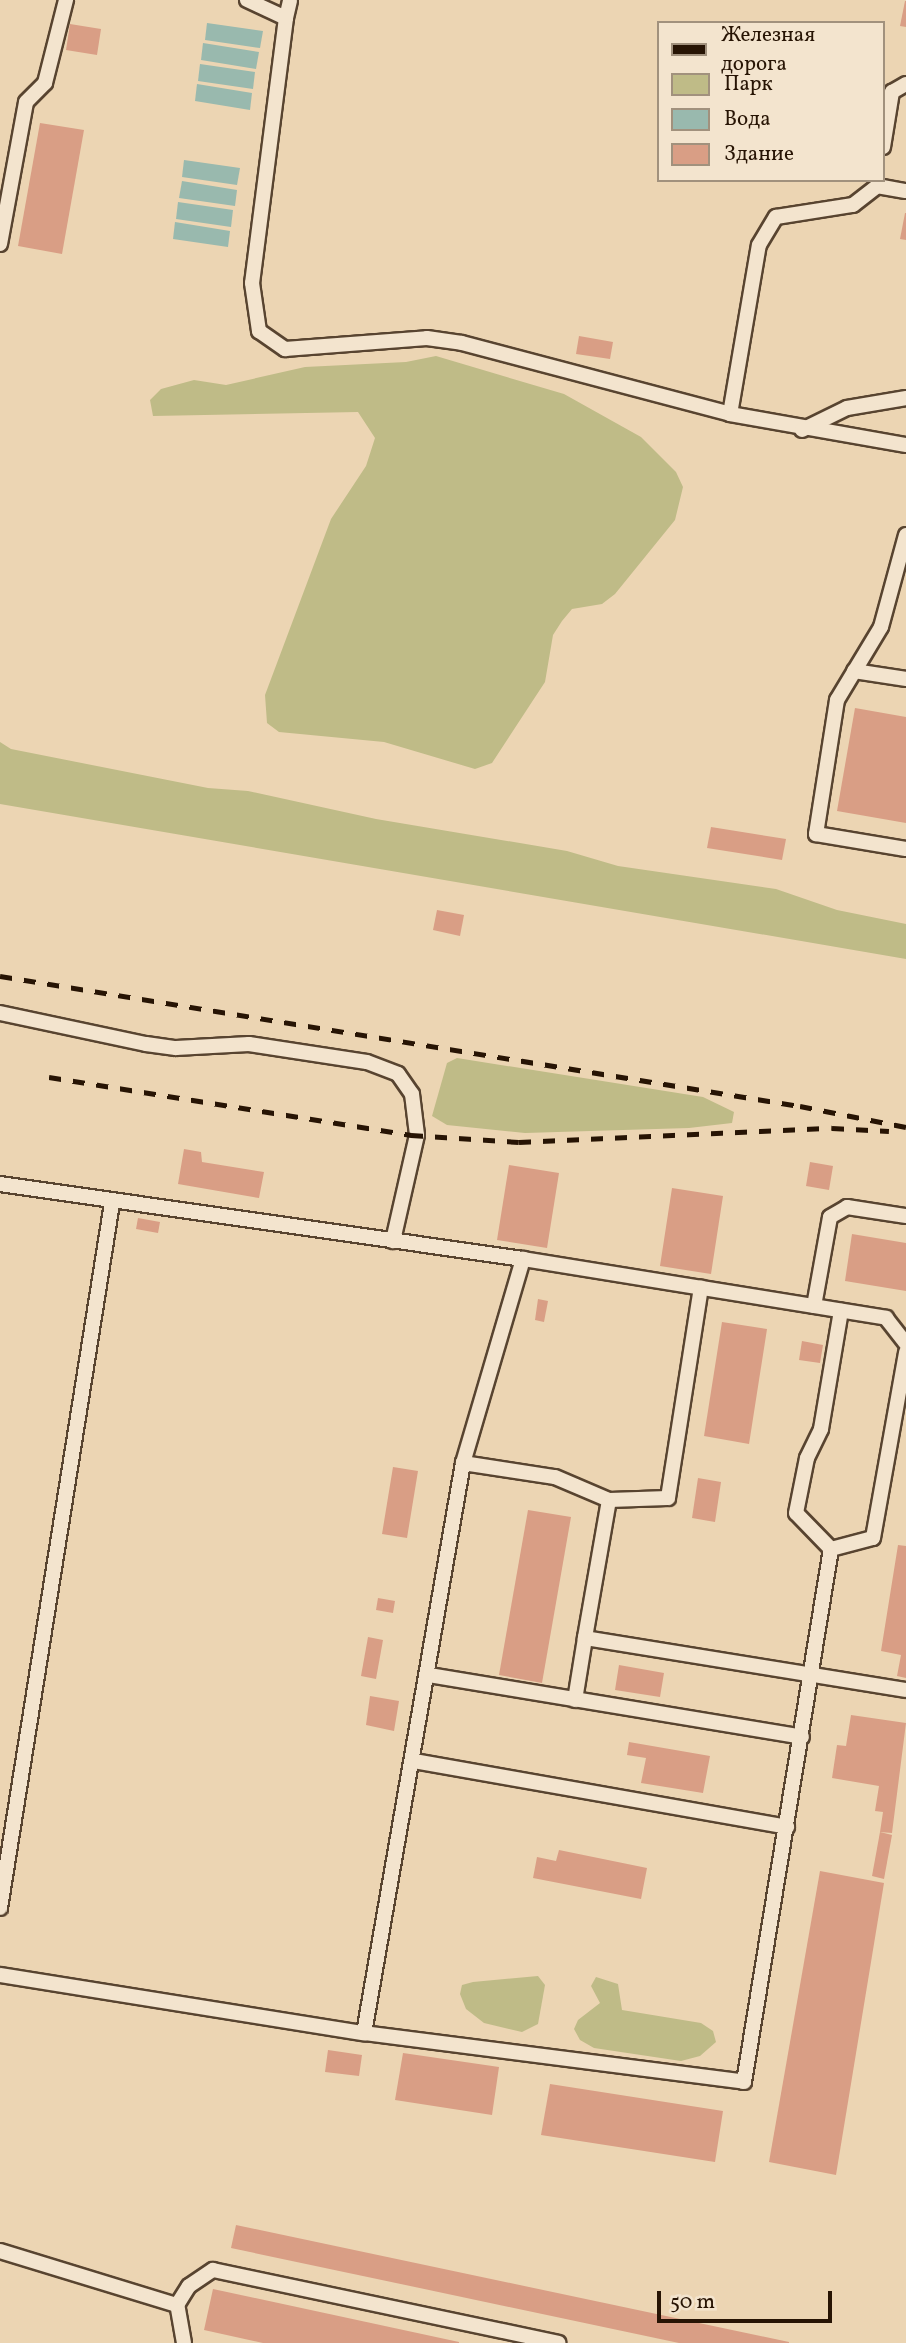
<!DOCTYPE html>
<meta charset="utf-8">
<style>
body{margin:0}
#map{position:relative;width:906px;height:2343px;overflow:hidden;background:#ecd5b3;font-family:Vollkorn,serif}
div>[style]{position:absolute}
.green>*{inset:0;background:#bfbb87}
.water>*{inset:0;background:#99b9ae}
.building>*{inset:0;background:#d99e85}
.roads{filter:drop-shadow(2px 0 #584430) drop-shadow(-2px 0 #584430) drop-shadow(0 2px #584430) drop-shadow(0 -2px #584430)}
.lane>*{height:14px;margin:-7px;padding:0 7px;transform-origin:7px;border-radius:7px;background:#f3e4ce}
.rail>*{height:5px;margin-top:-2.5px;transform-origin:0;background:repeating-linear-gradient(90deg,#271404 0 12px,transparent 0 24px)}
span{translate:-50% -50%;white-space:nowrap;text-align:center;line-height:1.15;-webkit-text-stroke:6px #f3e4ce;paint-order:stroke}
.legend{position:absolute;left:657px;top:21px;width:228px;height:161px;box-sizing:border-box;background:#f3e4ce;border:2px solid #a1917d;margin:0;padding:9px 12px;list-style:none;font-size:21px;color:#271404}
.legend li{display:flex;align-items:center;gap:14px;height:35px}
.legend b{width:35px;border:2px solid #a1917d}
.scale{position:absolute;left:657px;top:2291px;width:175px;height:32px;box-sizing:border-box;border:4px solid #271404;border-top:0;padding-left:9px;font-size:21px;line-height:24px;white-space:nowrap;color:#271404;-webkit-text-stroke:5px #f3e4ce;paint-order:stroke}
</style>
<div id="map">
<div class="green">
<div style="clip-path:polygon(436px 356px,564px 394px,641px 437px,676px 472px,683px 487px,675px 520px,615px 594px,602px 604px,572px 609px,562px 621px,553px 635px,545px 682px,492px 763px,475px 769px,384px 742px,279px 732px,267px 723px,265px 695px,331px 519px,366px 466px,375px 438px,358px 412px,153px 416px,150px 400px,161px 389px,194px 380px,226px 385px,305px 367px,406px 362px)"></div>
<div style="clip-path:polygon(0 742px,11px 749px,208px 788px,248px 791px,376px 819px,567px 851px,618px 866px,776px 889px,837px 910px,906px 924px,906px 959px,0 804px)"></div>
<div style="clip-path:polygon(457px 1058px,703px 1097px,734px 1112px,732px 1123px,689px 1128px,525px 1133px,447px 1125px,432px 1116px,447px 1063px)"></div>
<div style="clip-path:polygon(538px 1976px,545px 1985px,538px 2024px,522px 2032px,484px 2023px,466px 2009px,460px 1994px,462px 1985px,473px 1982px)"></div>
<div style="clip-path:polygon(596px 1977px,618px 1984px,622px 2010px,701px 2023px,713px 2031px,716px 2042px,700px 2056px,681px 2061px,594px 2048px,580px 2040px,574px 2029px,578px 2020px,600px 2003px,591px 1986px)"></div>
</div>
<div class="water">
<div style="clip-path:polygon(207px 23px,263px 31px,260px 48px,205px 40px)"></div>
<div style="clip-path:polygon(203px 43px,259px 52px,256px 69px,201px 60px)"></div>
<div style="clip-path:polygon(200px 64px,255px 72px,253px 89px,198px 81px)"></div>
<div style="clip-path:polygon(197px 84px,252px 93px,250px 110px,195px 101px)"></div>
<div style="clip-path:polygon(184px 160px,240px 168px,237px 185px,182px 177px)"></div>
<div style="clip-path:polygon(182px 181px,237px 190px,235px 206px,179px 198px)"></div>
<div style="clip-path:polygon(178px 202px,233px 210px,231px 227px,176px 219px)"></div>
<div style="clip-path:polygon(175px 222px,230px 231px,228px 247px,173px 239px)"></div>
</div>
<div class="building">
<div style="clip-path:polygon(905px 1px,906px 1px,906px 27px,900px 26px)"></div>
<div style="clip-path:polygon(70px 24px,101px 29px,97px 55px,66px 50px)"></div>
<div style="clip-path:polygon(40px 123px,84px 130px,62px 254px,18px 246px)"></div>
<div style="clip-path:polygon(905px 213px,906px 213px,906px 240px,900px 239px)"></div>
<div style="clip-path:polygon(579px 336px,613px 342px,610px 359px,576px 354px)"></div>
<div style="clip-path:polygon(855px 708px,906px 717px,906px 823px,837px 811px)"></div>
<div style="clip-path:polygon(711px 827px,786px 839px,782px 860px,707px 848px)"></div>
<div style="clip-path:polygon(437px 910px,464px 915px,460px 936px,433px 930px)"></div>
<div style="clip-path:polygon(184px 1149px,201px 1152px,202px 1162px,264px 1172px,259px 1198px,178px 1184px)"></div>
<div style="clip-path:polygon(810px 1162px,833px 1166px,829px 1190px,806px 1186px)"></div>
<div style="clip-path:polygon(509px 1165px,559px 1173px,547px 1248px,497px 1240px)"></div>
<div style="clip-path:polygon(672px 1188px,723px 1196px,711px 1274px,660px 1266px)"></div>
<div style="clip-path:polygon(138px 1218px,160px 1222px,158px 1233px,136px 1229px)"></div>
<div style="clip-path:polygon(852px 1234px,906px 1243px,906px 1291px,845px 1281px)"></div>
<div style="clip-path:polygon(538px 1299px,548px 1301px,544px 1322px,535px 1320px)"></div>
<div style="clip-path:polygon(722px 1322px,767px 1329px,749px 1444px,704px 1436px)"></div>
<div style="clip-path:polygon(802px 1341px,823px 1345px,820px 1363px,799px 1360px)"></div>
<div style="clip-path:polygon(393px 1467px,418px 1471px,407px 1538px,382px 1534px)"></div>
<div style="clip-path:polygon(698px 1478px,721px 1482px,715px 1522px,692px 1518px)"></div>
<div style="clip-path:polygon(528px 1510px,571px 1517px,542px 1683px,499px 1675px)"></div>
<div style="clip-path:polygon(898px 1545px,906px 1546px,906px 1678px,897px 1676px,901px 1655px,881px 1651px)"></div>
<div style="clip-path:polygon(378px 1598px,395px 1601px,393px 1613px,376px 1610px)"></div>
<div style="clip-path:polygon(368px 1637px,383px 1640px,376px 1679px,361px 1676px)"></div>
<div style="clip-path:polygon(619px 1665px,664px 1673px,660px 1697px,615px 1690px)"></div>
<div style="clip-path:polygon(370px 1696px,399px 1701px,394px 1731px,366px 1725px)"></div>
<div style="clip-path:polygon(851px 1715px,906px 1723px,892px 1833px,880px 1832px,883px 1812px,875px 1811px,879px 1786px,832px 1778px,837px 1745px,846px 1746px)"></div>
<div style="clip-path:polygon(629px 1742px,710px 1756px,703px 1793px,641px 1783px,646px 1758px,627px 1755px)"></div>
<div style="clip-path:polygon(880px 1832px,892px 1835px,884px 1879px,872px 1876px)"></div>
<div style="clip-path:polygon(559px 1850px,647px 1868px,641px 1899px,533px 1878px,537px 1857px,556px 1861px)"></div>
<div style="clip-path:polygon(820px 1871px,884px 1883px,836px 2175px,769px 2162px)"></div>
<div style="clip-path:polygon(328px 2050px,362px 2055px,359px 2076px,325px 2072px)"></div>
<div style="clip-path:polygon(403px 2053px,499px 2067px,492px 2115px,395px 2100px)"></div>
<div style="clip-path:polygon(550px 2084px,723px 2111px,715px 2162px,541px 2135px)"></div>
<div style="clip-path:polygon(236px 2225px,789px 2342px,789px 2343px,679px 2343px,231px 2248px)"></div>
<div style="clip-path:polygon(213px 2289px,459px 2342px,459px 2343px,263px 2343px,204px 2330px)"></div>
</div>
<div class="roads">
<div class="lane">
<div style="left:247px;top:0;width:43px;rotate:24.8deg"></div>
<div style="left:286px;top:18px;width:267px;rotate:97.3deg"></div>
<div style="left:252px;top:283px;width:49px;rotate:81.7deg"></div>
<div style="left:259px;top:331px;width:32px;rotate:35deg"></div>
<div style="left:285px;top:349px;width:142px;rotate:-4.4deg"></div>
<div style="left:427px;top:338px;width:35px;rotate:8deg"></div>
<div style="left:462px;top:343px;width:277px;rotate:14.8deg"></div>
<div style="left:730px;top:414px;width:179px;rotate:10deg"></div>
<div style="left:286px;top:18px;width:18px;rotate:-77deg"></div>
<div style="left:883px;top:147px;width:56px;rotate:-80.7deg"></div>
<div style="left:892px;top:92px;width:16px;rotate:-30deg"></div>
<div style="left:0;top:244px;width:144px;rotate:-79.6deg"></div>
<div style="left:26px;top:102px;width:27px;rotate:-45deg"></div>
<div style="left:45px;top:83px;width:86px;rotate:-75.8deg"></div>
<div style="left:730px;top:414px;width:171px;rotate:-80.3deg"></div>
<div style="left:759px;top:245px;width:33px;rotate:-59deg"></div>
<div style="left:776px;top:217px;width:78px;rotate:-8.9deg"></div>
<div style="left:853px;top:205px;width:31px;rotate:-38deg"></div>
<div style="left:877px;top:186px;width:29px;rotate:10deg"></div>
<div style="left:802px;top:430px;width:50px;rotate:-26.1deg"></div>
<div style="left:847px;top:408px;width:60px;rotate:-9.6deg"></div>
<div style="left:906px;top:535px;width:95px;rotate:105.2deg"></div>
<div style="left:881px;top:627px;width:85px;rotate:121.1deg"></div>
<div style="left:837px;top:700px;width:136px;rotate:98.9deg"></div>
<div style="left:816px;top:834px;width:91px;rotate:9.5deg"></div>
<div style="left:854px;top:671px;width:53px;rotate:8.7deg"></div>
<div style="left:0;top:1013px;width:149px;rotate:12deg"></div>
<div style="left:146px;top:1044px;width:30px;rotate:8deg"></div>
<div style="left:176px;top:1048px;width:73px;rotate:-3.1deg"></div>
<div style="left:249px;top:1044px;width:119px;rotate:8.7deg"></div>
<div style="left:367px;top:1062px;width:33px;rotate:21deg"></div>
<div style="left:398px;top:1074px;width:24px;rotate:55deg"></div>
<div style="left:412px;top:1094px;width:41px;rotate:83deg"></div>
<div style="left:417px;top:1135px;width:109px;rotate:102.8deg"></div>
<div style="left:0;top:1184px;width:528px;rotate:8.16deg"></div>
<div style="left:523px;top:1259px;width:368px;rotate:9.2deg"></div>
<div style="left:886px;top:1318px;width:33px;rotate:52deg"></div>
<div style="left:814px;top:1306px;width:90px;rotate:-79.8deg"></div>
<div style="left:830px;top:1217px;width:20px;rotate:-30deg"></div>
<div style="left:847px;top:1207px;width:60px;rotate:8.7deg"></div>
<div style="left:463px;top:1463px;width:213px;rotate:-73.6deg"></div>
<div style="left:609px;top:1500px;width:59px;rotate:-1.9deg"></div>
<div style="left:668px;top:1498px;width:213px;rotate:-81.1deg"></div>
<div style="left:831px;top:1549px;width:50px;rotate:-134.2deg"></div>
<div style="left:796px;top:1513px;width:56px;rotate:-78.7deg"></div>
<div style="left:807px;top:1458px;width:32px;rotate:-64deg"></div>
<div style="left:821px;top:1429px;width:120px;rotate:-80.4deg"></div>
<div style="left:429px;top:1675px;width:378px;rotate:9.4deg"></div>
<div style="left:575px;top:1700px;width:63px;rotate:-80.8deg"></div>
<div style="left:414px;top:1761px;width:379px;rotate:10deg"></div>
<div style="left:0;top:1908px;width:714px;rotate:-80.97deg"></div>
<div style="left:0;top:1975px;width:369px;rotate:9.1deg"></div>
<div style="left:364px;top:2033px;width:383px;rotate:7.3deg"></div>
<div style="left:744px;top:2082px;width:540px;rotate:-80.73deg"></div>
<div style="left:831px;top:1549px;width:43px;rotate:-14.7deg"></div>
<div style="left:873px;top:1538px;width:189px;rotate:-79.9deg"></div>
<div style="left:364px;top:2033px;width:579px;rotate:-80.15deg"></div>
<div style="left:463px;top:1463px;width:93px;rotate:8.7deg"></div>
<div style="left:555px;top:1477px;width:59px;rotate:23.1deg"></div>
<div style="left:609px;top:1500px;width:140px;rotate:99.9deg"></div>
<div style="left:585px;top:1638px;width:325px;rotate:9.2deg"></div>
<div style="left:0;top:2251px;width:185px;rotate:17deg"></div>
<div style="left:184px;top:2343px;width:39px;rotate:-100deg"></div>
<div style="left:177px;top:2305px;width:22px;rotate:-58deg"></div>
<div style="left:189px;top:2286px;width:29px;rotate:-34deg"></div>
<div style="left:213px;top:2270px;width:353px;rotate:11.9deg"></div>
</div>
</div>
<div class="rail">
<div style="left:0;top:976px;width:810px;rotate:9.23deg"></div>
<div style="left:800px;top:1106px;width:108px;rotate:11.2deg"></div>
<div style="left:49px;top:1077px;width:367px;rotate:9.1deg"></div>
<div style="left:411px;top:1135px;width:108px;rotate:3.7deg"></div>
<div style="left:519px;top:1142px;width:313px;rotate:-2.6deg"></div>
<div style="left:832px;top:1128px;width:57px;rotate:3deg"></div>
</div>
<ul class="legend">
<li><b style="height:9px;background:#271404"></b>Железная дорога</li>
<li><b style="height:19px;background:#bfbb87"></b>Парк</li>
<li><b style="height:19px;background:#99b9ae"></b>Вода</li>
<li><b style="height:19px;background:#d99e85"></b>Здание</li>
</ul>
<div class="scale">50 m</div>
</div>
